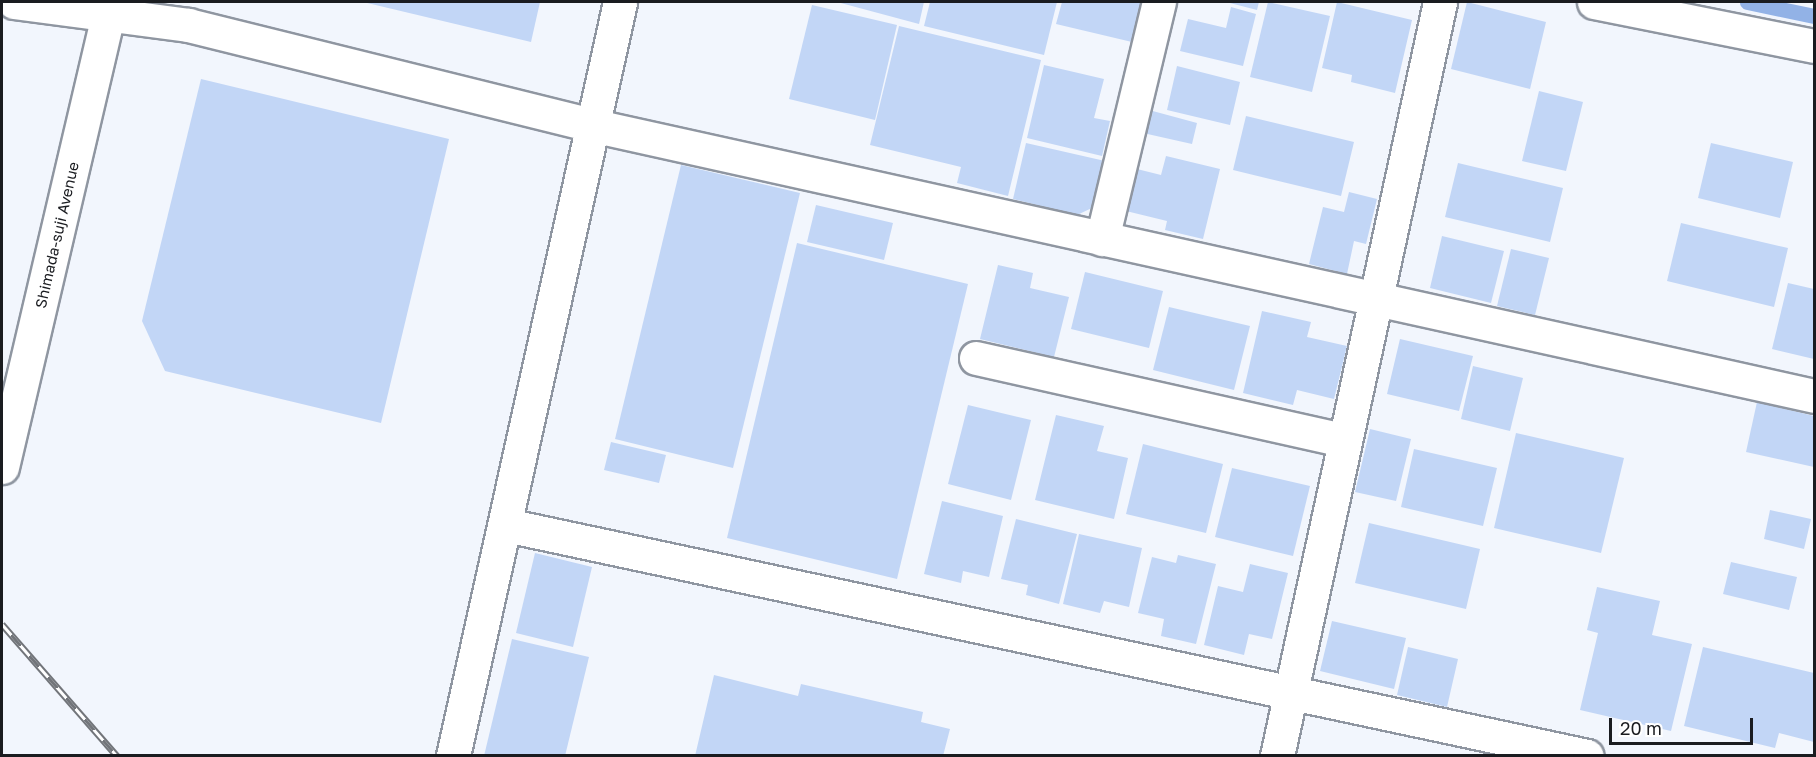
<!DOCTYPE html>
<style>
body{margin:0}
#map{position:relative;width:1816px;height:757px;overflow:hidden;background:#f2f6fd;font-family:"Golos Text",sans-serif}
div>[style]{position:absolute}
.stream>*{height:15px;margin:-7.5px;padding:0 7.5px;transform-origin:7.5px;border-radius:7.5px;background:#92b2e6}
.building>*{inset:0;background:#c2d6f6}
.roads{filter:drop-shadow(2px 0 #8f96a1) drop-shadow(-2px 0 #8f96a1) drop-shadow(0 2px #8f96a1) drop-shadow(0 -2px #8f96a1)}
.minor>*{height:33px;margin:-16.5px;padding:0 16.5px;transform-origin:16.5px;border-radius:16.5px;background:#fff}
.rail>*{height:7px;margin-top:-3.5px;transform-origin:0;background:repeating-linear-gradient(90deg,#fff 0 14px,#72757a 0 28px);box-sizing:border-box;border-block:2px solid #72757a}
span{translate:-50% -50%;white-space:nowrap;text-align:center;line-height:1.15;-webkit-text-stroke:4.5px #fff;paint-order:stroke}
.street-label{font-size:15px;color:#1a1c20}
.frame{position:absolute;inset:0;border:3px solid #1a1c20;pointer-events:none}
.scale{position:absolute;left:1609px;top:718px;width:144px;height:27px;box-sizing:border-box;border:3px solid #1a1c20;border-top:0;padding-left:8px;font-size:18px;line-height:21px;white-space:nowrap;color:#1a1c20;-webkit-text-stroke:4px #fff;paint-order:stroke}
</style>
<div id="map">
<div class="stream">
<div style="left:1747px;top:2px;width:68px;rotate:11.8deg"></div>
</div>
<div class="building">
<div style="clip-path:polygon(363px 2px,540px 2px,531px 42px)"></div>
<div style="clip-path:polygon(837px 2px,924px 2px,919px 24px)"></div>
<div style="clip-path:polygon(930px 2px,1057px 2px,1044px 55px,924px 26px)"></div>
<div style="clip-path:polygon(1062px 2px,1142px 2px,1132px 42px,1056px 24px)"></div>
<div style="clip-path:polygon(1226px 2px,1259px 2px,1257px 10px)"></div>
<div style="clip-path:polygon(1268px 2px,1330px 16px,1312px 92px,1250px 77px)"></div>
<div style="clip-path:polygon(1337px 2px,1412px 20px,1395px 93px,1351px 82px,1352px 75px,1322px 68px)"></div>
<div style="clip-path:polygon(1467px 2px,1546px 22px,1530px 89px,1451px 69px)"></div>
<div style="clip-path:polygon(812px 5px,897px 25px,875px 120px,789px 99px)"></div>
<div style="clip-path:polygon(1231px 7px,1256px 14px,1243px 66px,1180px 51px,1188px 19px,1226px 28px)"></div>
<div style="clip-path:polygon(899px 26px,1041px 60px,1008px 196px,957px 183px,961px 167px,870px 145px)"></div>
<div style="clip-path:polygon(1044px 65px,1104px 79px,1094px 118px,1110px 121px,1102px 156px,1027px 138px)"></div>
<div style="clip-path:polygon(1177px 66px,1240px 82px,1230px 125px,1167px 110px)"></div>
<div style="clip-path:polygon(201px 79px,449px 139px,381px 423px,165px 371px,142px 321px)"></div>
<div style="clip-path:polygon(1539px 91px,1583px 102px,1566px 171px,1522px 161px)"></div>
<div style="clip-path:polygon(1149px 110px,1197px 123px,1192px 144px,1143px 133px)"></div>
<div style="clip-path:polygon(1246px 116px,1354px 142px,1341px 196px,1233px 170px)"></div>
<div style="clip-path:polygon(1026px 143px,1105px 161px,1094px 207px,1077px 215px,1013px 199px)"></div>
<div style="clip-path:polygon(1711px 143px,1793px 162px,1780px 218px,1698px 198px)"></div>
<div style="clip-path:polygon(1166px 156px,1220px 169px,1203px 239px,1165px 230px,1167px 221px,1126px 211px,1137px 169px,1161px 175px)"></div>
<div style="clip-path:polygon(1458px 163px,1563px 188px,1550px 242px,1445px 217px)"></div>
<div style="clip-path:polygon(681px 165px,800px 193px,733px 468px,615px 439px)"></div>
<div style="clip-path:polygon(1349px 192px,1377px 199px,1366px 244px,1354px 241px,1347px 274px,1309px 264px,1323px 207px,1344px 212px)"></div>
<div style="clip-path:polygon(816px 205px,893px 223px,884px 260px,807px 242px)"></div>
<div style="clip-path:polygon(1681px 223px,1788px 248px,1774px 307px,1667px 281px)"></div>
<div style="clip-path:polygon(1442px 236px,1504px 251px,1491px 303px,1430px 288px)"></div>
<div style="clip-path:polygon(797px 243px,968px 284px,897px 579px,727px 538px)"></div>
<div style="clip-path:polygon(1511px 249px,1549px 258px,1535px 315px,1497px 306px)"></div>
<div style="clip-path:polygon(998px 265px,1033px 273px,1030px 288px,1069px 297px,1054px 357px,980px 339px)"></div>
<div style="clip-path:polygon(1085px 272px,1163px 291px,1149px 348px,1071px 329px)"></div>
<div style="clip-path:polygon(1788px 283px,1814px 289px,1814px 359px,1772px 349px)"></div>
<div style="clip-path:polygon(1169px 307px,1250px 326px,1234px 390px,1153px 370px)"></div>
<div style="clip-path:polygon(1262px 311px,1311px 322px,1307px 337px,1347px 346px,1334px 399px,1297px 390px,1293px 405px,1243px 393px)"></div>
<div style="clip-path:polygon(1400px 339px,1473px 356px,1459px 411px,1387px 394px)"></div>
<div style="clip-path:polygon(1473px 366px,1523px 378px,1510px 431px,1461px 419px)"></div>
<div style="clip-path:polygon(1757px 402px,1814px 416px,1814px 467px,1746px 452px)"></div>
<div style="clip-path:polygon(968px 405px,1031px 420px,1011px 500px,948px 484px)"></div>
<div style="clip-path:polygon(1056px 415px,1104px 426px,1097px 451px,1128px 458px,1114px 519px,1035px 500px)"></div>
<div style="clip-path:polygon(1370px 429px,1411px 439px,1396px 501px,1355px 492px)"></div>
<div style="clip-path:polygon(1516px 433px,1624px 458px,1601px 553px,1494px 528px)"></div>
<div style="clip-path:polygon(611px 442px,666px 455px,659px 483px,604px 470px)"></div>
<div style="clip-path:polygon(1143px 444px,1223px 464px,1206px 533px,1126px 514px)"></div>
<div style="clip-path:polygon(1414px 449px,1497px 468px,1483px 526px,1401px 507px)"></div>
<div style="clip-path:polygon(1232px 468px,1310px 486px,1293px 556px,1215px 537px)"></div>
<div style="clip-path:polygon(942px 501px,1003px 516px,989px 577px,963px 571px,961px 583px,924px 574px)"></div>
<div style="clip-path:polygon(1770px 510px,1811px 519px,1804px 549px,1764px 539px)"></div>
<div style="clip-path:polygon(1016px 519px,1077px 534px,1059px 604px,1026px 595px,1028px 585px,1001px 579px)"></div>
<div style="clip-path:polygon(1369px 523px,1480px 549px,1466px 609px,1355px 583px)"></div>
<div style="clip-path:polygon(1079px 534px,1142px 548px,1129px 607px,1104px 601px,1100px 613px,1063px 604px)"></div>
<div style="clip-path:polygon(535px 553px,592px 567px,573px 647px,516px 633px)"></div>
<div style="clip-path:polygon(1178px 555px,1216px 564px,1196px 644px,1161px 636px,1164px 619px,1138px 613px,1152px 557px,1176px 563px)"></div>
<div style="clip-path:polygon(1731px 562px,1797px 577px,1789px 610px,1723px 594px)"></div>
<div style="clip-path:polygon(1250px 564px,1288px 573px,1272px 639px,1249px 634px,1244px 655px,1204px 645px,1218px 586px,1243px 592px)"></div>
<div style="clip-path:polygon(1597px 587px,1660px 601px,1652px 635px,1692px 644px,1671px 731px,1580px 710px,1598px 633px,1587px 630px)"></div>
<div style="clip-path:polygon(1332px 621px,1406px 638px,1394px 689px,1320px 671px)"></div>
<div style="clip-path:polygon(512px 639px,589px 657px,565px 756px,484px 756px)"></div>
<div style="clip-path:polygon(1408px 647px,1458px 659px,1447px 707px,1397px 695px)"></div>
<div style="clip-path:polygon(1703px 647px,1814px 673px,1814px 742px,1779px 733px,1775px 748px,1684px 726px)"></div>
<div style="clip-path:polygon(714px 675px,798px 696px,801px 684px,923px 712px,921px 722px,950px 729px,943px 756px,695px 756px)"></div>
</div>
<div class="roads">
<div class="minor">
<div style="left:14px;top:2px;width:176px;rotate:7.5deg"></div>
<div style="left:188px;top:25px;width:415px;rotate:13.9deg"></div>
<div style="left:591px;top:125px;width:1253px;rotate:12.49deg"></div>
<div style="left:1594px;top:2px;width:224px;rotate:11.3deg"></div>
<div style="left:1102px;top:239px;width:244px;rotate:-76.5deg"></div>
<div style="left:976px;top:358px;width:377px;rotate:12.6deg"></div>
<div style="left:2px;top:467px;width:478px;rotate:-76.8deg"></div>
<div style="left:506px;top:525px;width:1105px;rotate:12.06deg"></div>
<div style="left:453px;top:756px;width:772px;rotate:-77.51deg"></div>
<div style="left:1277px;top:756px;width:771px;rotate:-77.8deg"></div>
</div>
</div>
<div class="rail">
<div style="left:2px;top:624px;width:175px;rotate:48.9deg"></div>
</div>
<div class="street-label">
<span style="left:57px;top:235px;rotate:-77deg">Shimada-suji Avenue</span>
</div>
<div class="frame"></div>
<div class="scale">20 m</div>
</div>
